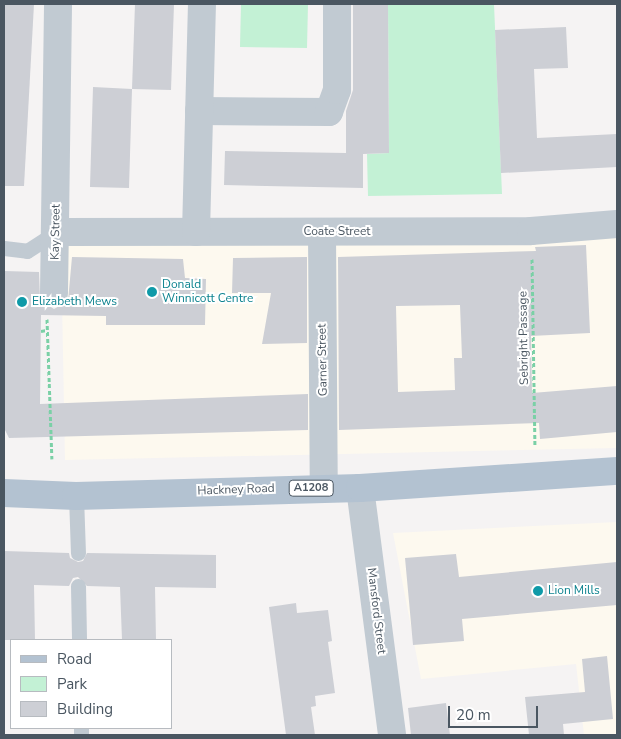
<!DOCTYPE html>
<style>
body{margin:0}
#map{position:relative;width:621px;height:739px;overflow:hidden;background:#f5f3f3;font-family:"Nunito Sans",sans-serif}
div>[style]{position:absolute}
.commercial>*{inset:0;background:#fdf9ef}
.green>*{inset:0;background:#c3f1d5}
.building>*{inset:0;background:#cdcfd5}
.path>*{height:3px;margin-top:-1.5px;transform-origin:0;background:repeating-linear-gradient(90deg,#7ad0a6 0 4px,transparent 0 6.5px)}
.service>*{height:15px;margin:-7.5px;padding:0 7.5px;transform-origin:7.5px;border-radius:7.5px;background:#c1cad2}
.minor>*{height:28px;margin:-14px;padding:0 14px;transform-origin:14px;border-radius:14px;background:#c1cad2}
.primary>*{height:28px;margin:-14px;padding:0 14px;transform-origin:14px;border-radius:14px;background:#b3c2d1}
.dots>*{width:14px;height:14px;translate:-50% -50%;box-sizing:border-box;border:2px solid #fff;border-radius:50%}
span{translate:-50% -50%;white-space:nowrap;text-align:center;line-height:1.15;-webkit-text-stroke:4px #fff;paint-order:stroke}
.shield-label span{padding:1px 4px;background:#fff;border:1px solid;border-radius:4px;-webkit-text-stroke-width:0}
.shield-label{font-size:11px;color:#4a5661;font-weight:700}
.street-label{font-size:12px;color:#4a5661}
.culture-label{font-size:12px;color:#0d838f}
.left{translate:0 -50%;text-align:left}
.frame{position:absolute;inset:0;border:5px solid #4a5661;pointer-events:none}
.legend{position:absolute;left:10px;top:639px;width:162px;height:90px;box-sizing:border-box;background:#fff;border:1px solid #b7bbc0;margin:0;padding:6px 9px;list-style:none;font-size:15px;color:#4a5661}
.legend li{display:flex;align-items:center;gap:10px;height:25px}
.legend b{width:25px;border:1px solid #b7bbc0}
.scale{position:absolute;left:448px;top:706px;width:90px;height:22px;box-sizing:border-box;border:2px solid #4a5661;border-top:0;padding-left:6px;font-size:15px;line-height:18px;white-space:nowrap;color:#4a5661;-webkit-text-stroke:4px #fff;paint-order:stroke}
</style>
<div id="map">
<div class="commercial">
<div style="clip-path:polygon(617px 230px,617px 448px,65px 460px,61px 246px)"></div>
<div style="clip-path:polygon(617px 522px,617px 735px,584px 735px,576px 664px,421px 679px,393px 533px)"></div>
</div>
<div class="green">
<div style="clip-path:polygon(241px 4px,308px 4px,307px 48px,240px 47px)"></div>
<div style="clip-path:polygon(388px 4px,494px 4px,502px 194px,368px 196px,367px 154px,389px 153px)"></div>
</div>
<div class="building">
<div style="clip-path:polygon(4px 4px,34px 4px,24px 186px,4px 186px)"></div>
<div style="clip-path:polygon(135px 4px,174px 4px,171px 90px,132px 89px)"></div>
<div style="clip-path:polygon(353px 4px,388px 4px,389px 153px,363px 154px,363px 188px,224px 185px,225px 151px,346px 153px,346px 111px,353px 90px)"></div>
<div style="clip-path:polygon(566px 27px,568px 68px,534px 69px,537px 138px,617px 134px,617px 167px,501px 173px,495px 30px)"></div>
<div style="clip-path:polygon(93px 87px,132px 89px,129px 188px,90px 187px)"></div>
<div style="clip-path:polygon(evenodd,586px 245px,590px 333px,531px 336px,532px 393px,617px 386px,617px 432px,540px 439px,539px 423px,339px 430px,338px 257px,536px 251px,535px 247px,586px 245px,460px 305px,462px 358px,454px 358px,455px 390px,398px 392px,396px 306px,460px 305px)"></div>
<div style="clip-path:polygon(72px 257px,183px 259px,185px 278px,206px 279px,205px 325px,106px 325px,106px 316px,41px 315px,40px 404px,308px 394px,308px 430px,9px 438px,4px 428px,4px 271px,39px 272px,40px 300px,54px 309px,68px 301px)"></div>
<div style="clip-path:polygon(307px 257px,307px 343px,262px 344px,271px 293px,232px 293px,233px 258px)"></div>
<div style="clip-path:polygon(4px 551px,69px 553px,70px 558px,78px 562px,83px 561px,87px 553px,216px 555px,216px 588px,155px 587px,156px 640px,122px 640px,120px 587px,87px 586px,78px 577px,73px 578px,69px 586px,34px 585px,35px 640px,4px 640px)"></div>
<div style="clip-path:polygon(456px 554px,459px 577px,617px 562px,617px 605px,462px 619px,464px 641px,413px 645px,405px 558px)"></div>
<div style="clip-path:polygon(296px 603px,297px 613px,328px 610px,332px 641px,328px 642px,335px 693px,315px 696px,316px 706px,311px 707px,315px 735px,286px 735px,269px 607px)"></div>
<div style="clip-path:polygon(607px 656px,613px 719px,563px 724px,564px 735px,529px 735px,525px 697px,585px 692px,582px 659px)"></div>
<div style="clip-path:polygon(446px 703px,450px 735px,411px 735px,408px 708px)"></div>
</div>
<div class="path">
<div style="left:532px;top:259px;width:186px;rotate:89.1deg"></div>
<div style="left:47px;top:319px;width:140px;rotate:88deg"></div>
<div style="left:41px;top:331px;width:6px;rotate:-9deg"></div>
</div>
<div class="service">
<div style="left:4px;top:248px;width:23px;rotate:7deg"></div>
<div style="left:27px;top:251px;width:35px;rotate:-33deg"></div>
<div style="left:76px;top:496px;width:57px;rotate:88deg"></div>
<div style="left:78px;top:586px;width:54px;rotate:88.9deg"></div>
<div style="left:81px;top:728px;width:7px;rotate:90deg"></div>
</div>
<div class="minor">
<div style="left:199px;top:111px;width:130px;rotate:0.4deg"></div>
<div style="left:329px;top:112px;width:23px;rotate:-70deg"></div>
<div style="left:337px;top:90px;width:86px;rotate:-90deg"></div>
<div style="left:56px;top:232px;width:475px;rotate:-0.1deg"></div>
<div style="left:531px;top:231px;width:86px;rotate:-4.7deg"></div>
<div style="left:196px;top:232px;width:228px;rotate:-88.5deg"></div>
<div style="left:322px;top:232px;width:256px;rotate:89.6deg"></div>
<div style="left:54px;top:293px;width:289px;rotate:-89.2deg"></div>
<div style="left:360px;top:488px;width:249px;rotate:82.6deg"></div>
</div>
<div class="primary">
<div style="left:4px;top:493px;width:72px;rotate:2.4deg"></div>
<div style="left:76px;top:496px;width:284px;rotate:-1.6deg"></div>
<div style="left:360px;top:488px;width:258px;rotate:-3.8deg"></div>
</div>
<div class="dots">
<div style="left:152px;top:292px;background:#0f9aa8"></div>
<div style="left:22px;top:302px;background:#0f9aa8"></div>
<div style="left:538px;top:591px;background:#0f9aa8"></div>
</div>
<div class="shield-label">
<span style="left:311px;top:488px">A1208</span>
</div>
<div class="street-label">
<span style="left:56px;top:232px;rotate:-89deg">Kay Street</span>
<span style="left:337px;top:232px">Coate Street</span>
<span style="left:524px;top:338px;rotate:-91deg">Sebright Passage</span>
<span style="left:323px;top:360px;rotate:-91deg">Garner Street</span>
<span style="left:236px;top:490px;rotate:-2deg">Hackney Road</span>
<span style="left:376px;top:611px;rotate:83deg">Mansford Street</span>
</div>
<div class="culture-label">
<span class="left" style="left:162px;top:292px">Donald<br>Winnicott Centre</span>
<span class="left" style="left:32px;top:302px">Elizabeth Mews</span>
<span class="left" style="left:548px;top:591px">Lion Mills</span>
</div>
<div class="frame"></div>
<ul class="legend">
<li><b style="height:6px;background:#b3c2d1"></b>Road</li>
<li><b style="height:14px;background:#c3f1d5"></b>Park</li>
<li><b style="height:14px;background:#cdcfd5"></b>Building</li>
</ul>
<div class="scale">20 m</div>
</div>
